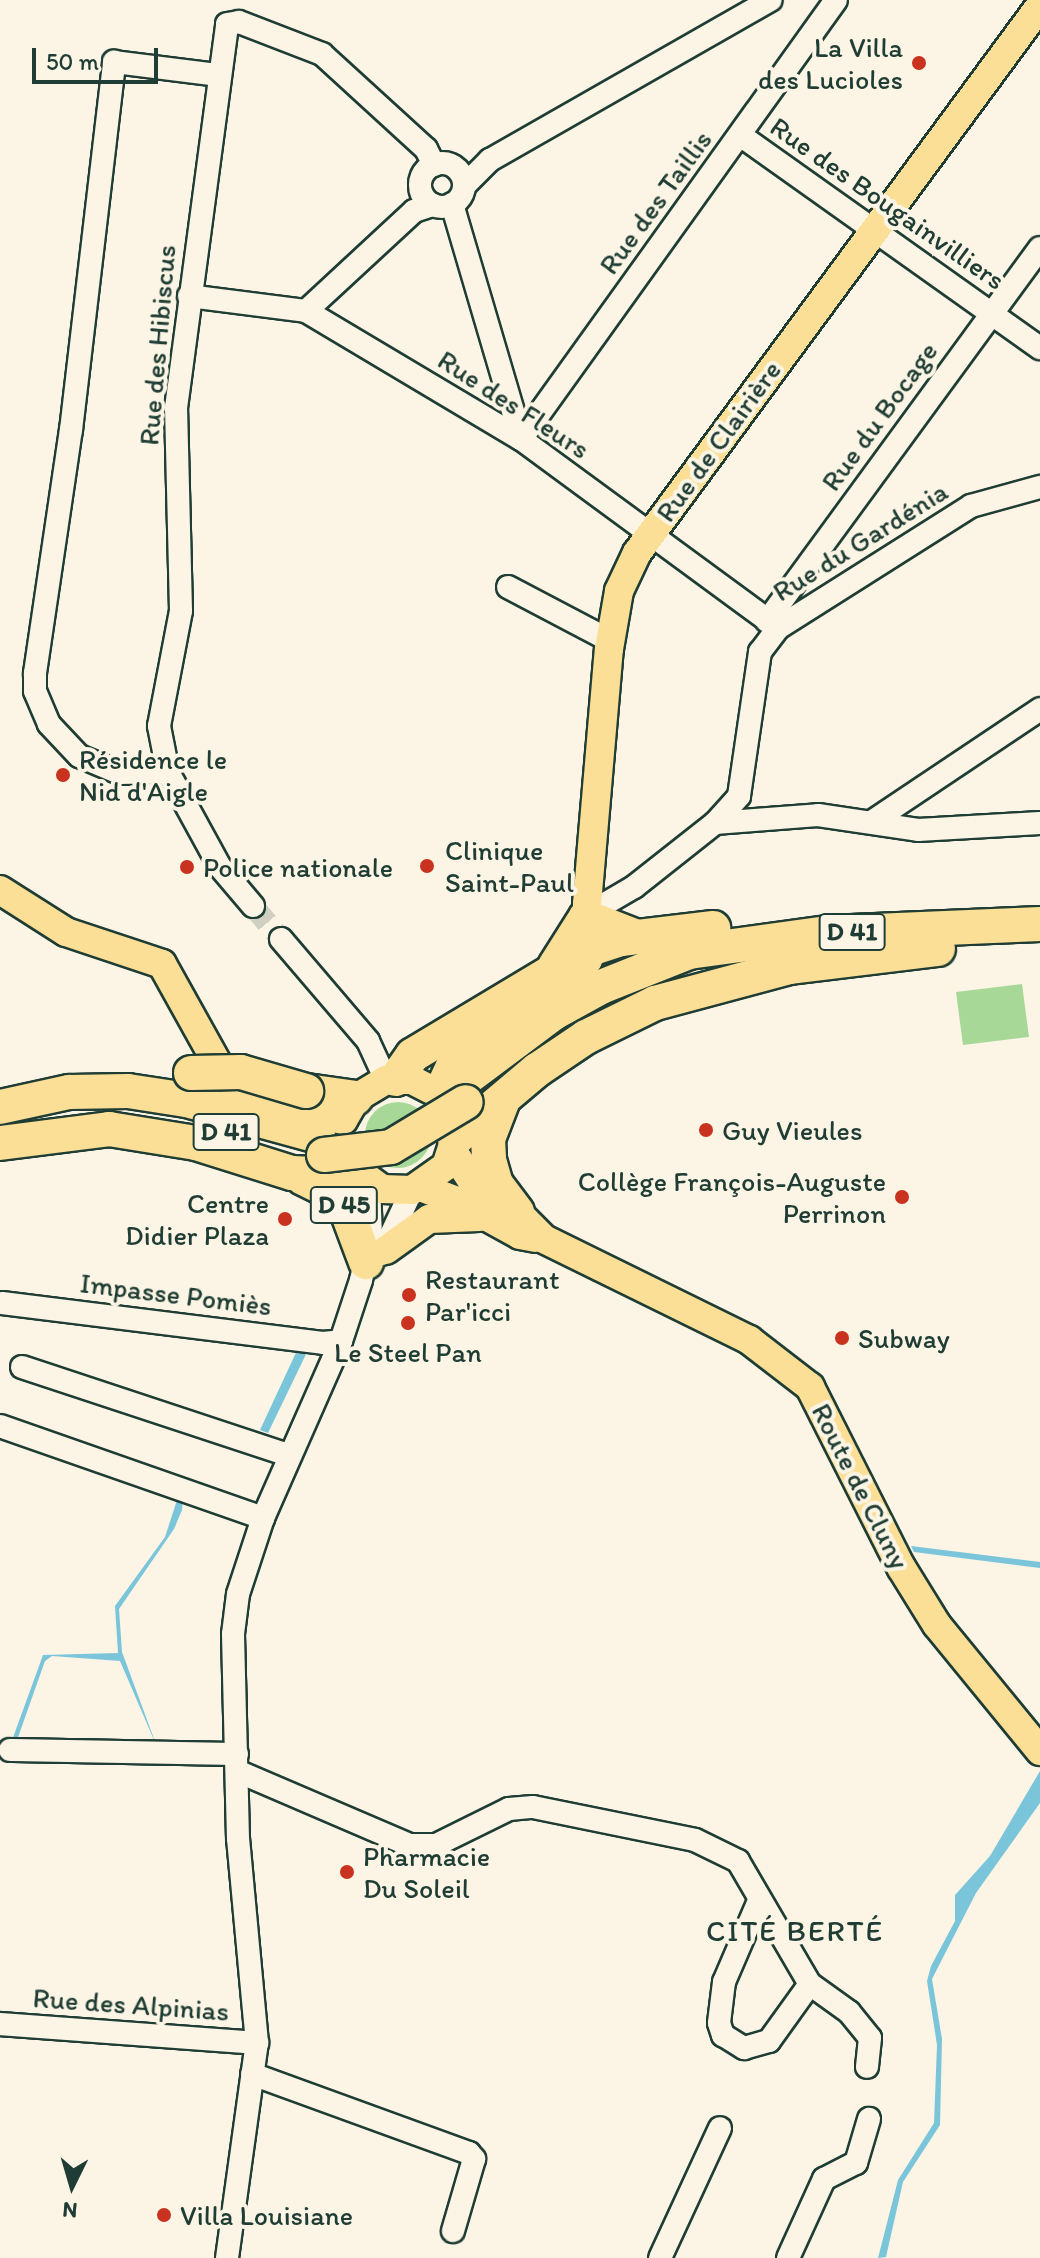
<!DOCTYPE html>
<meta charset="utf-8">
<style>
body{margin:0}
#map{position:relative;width:1040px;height:2258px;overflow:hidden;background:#fcf5e5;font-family:Itim,sans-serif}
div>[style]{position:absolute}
.green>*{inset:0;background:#a8d898}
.round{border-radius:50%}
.water>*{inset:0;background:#7bc5db}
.minor-tunnel>*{height:22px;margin-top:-11px;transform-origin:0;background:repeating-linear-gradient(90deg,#d0d0c2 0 22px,transparent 0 33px)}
.roads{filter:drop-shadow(2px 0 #1f3d34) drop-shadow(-2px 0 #1f3d34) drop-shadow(0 2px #1f3d34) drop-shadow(0 -2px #1f3d34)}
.minor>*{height:22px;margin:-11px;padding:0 11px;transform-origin:11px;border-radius:11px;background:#fcf5e5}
.minor>.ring{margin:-11px;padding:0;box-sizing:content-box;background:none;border:22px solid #fcf5e5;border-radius:50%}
.major>*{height:28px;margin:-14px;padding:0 14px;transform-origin:14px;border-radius:14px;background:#fbdf96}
.highway>*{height:34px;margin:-17px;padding:0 17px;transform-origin:17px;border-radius:17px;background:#fbdf96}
.bridges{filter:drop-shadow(2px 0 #1f3d34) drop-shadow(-2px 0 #1f3d34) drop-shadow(0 2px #1f3d34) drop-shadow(0 -2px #1f3d34)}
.highway-bridge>*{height:34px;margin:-17px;padding:0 17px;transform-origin:17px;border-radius:17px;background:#fbdf96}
.dots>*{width:22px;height:22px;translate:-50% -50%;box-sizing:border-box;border:4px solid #fcf5e5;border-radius:50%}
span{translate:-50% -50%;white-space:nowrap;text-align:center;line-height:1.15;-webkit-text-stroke:8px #fcf5e5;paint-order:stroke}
.shield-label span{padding:2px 6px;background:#fcf5e5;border:2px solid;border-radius:6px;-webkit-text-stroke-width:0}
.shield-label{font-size:26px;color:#1f3d34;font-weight:700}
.poi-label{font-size:28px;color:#1f3d34}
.right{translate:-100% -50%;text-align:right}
.left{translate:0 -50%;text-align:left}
.street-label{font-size:28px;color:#1f3d34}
.neighbourhood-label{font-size:30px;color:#1f3d34;letter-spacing:2px}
.north{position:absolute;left:32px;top:2146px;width:80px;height:80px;-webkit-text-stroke:6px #fcf5e5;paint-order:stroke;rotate:185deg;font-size:22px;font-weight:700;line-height:32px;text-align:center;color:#1f3d34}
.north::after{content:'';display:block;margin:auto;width:28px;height:36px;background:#1f3d34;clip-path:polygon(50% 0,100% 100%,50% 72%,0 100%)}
.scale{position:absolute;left:32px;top:48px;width:126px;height:36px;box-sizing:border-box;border:4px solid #1f3d34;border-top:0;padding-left:10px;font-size:24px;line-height:28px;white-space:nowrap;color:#1f3d34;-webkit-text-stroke:6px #fcf5e5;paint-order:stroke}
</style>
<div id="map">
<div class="green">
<div style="clip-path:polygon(1022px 984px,1029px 1037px,963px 1045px,956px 992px)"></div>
<div class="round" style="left:365px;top:1102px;width:66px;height:66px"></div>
</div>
<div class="water">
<div style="clip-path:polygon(300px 1344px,310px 1346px,268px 1433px,260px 1430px)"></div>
<div style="clip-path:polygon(178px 1497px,183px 1499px,182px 1510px,174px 1529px,119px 1609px,122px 1652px,157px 1747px,120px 1661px,52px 1656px,45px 1661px,16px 1743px,11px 1743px,43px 1655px,118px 1653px,115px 1606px,165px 1537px)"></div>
<div style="clip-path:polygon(911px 1546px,1040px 1562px,1040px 1568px,914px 1552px)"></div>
<div style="clip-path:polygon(1040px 1771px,1040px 1803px,976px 1893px,932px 1979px,942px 2039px,940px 2125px,903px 2182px,886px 2257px,878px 2258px,898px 2180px,934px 2123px,937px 2045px,927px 1981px,931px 1966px,955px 1921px,955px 1895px,990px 1856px)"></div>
</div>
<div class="minor-tunnel">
<div style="left:253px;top:906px;width:43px;rotate:49.7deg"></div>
</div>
<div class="roads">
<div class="minor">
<div style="left:740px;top:135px;width:368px;rotate:35.4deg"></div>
<div class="ring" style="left:420px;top:163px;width:22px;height:22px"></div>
<div style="left:464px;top:186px;width:37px;rotate:-45deg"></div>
<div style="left:490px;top:160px;width:323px;rotate:-29.7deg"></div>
<div style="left:452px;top:204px;width:245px;rotate:73.6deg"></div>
<div style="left:189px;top:296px;width:118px;rotate:7.3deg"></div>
<div style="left:306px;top:311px;width:250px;rotate:30.8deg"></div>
<div style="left:521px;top:439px;width:319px;rotate:36.3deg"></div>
<div style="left:306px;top:311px;width:147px;rotate:-42.8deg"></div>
<div style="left:414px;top:211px;width:20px;rotate:-18deg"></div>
<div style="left:521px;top:439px;width:540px;rotate:-54.34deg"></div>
<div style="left:508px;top:587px;width:116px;rotate:27.7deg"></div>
<div style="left:767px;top:621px;width:462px;rotate:-53.8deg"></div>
<div style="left:168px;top:772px;width:48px;rotate:178.8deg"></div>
<div style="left:120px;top:773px;width:44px;rotate:-157.5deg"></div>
<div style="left:79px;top:756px;width:44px;rotate:-133.2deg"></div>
<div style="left:49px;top:724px;width:36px;rotate:-113deg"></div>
<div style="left:35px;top:691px;width:18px;rotate:-90deg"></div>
<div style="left:35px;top:673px;width:246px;rotate:-81.6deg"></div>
<div style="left:71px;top:430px;width:371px;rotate:-83.3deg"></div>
<div style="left:114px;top:62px;width:105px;rotate:7.1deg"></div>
<div style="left:873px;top:821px;width:201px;rotate:-33.8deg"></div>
<div style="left:715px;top:823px;width:103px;rotate:-4.4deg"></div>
<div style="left:818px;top:815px;width:101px;rotate:8.5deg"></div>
<div style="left:918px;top:830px;width:122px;rotate:-3.3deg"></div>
<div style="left:253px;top:906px;width:51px;rotate:-130.2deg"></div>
<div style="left:220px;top:867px;width:108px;rotate:-118.7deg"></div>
<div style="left:168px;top:772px;width:47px;rotate:-101.1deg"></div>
<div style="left:159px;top:726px;width:117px;rotate:-79.2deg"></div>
<div style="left:181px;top:611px;width:203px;rotate:-91.4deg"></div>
<div style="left:176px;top:408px;width:387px;rotate:-82.4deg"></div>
<div style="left:227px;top:24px;width:12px;rotate:-9deg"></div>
<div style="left:239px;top:22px;width:89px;rotate:21.1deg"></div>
<div style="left:322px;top:54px;width:141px;rotate:42.4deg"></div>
<div style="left:426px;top:149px;width:18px;rotate:63deg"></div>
<div style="left:586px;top:915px;width:56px;rotate:-30.3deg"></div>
<div style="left:634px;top:887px;width:103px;rotate:-38.3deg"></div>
<div style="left:715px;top:823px;width:36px;rotate:-48deg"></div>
<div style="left:739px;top:796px;width:146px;rotate:-81.7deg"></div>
<div style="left:760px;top:652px;width:30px;rotate:-53deg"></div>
<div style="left:778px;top:628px;width:228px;rotate:-32.3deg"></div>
<div style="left:971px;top:506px;width:72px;rotate:-15.4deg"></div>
<div style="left:281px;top:939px;width:134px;rotate:49.5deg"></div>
<div style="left:368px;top:1041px;width:43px;rotate:65.2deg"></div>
<div style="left:382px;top:1254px;width:71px;rotate:-64.9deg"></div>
<div style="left:2px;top:1303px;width:323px;rotate:7.1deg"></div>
<div style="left:323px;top:1343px;width:18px;rotate:-6deg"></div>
<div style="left:22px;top:1367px;width:280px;rotate:18.3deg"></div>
<div style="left:0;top:1426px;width:279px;rotate:19.3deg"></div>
<div style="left:10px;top:1750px;width:227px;rotate:1deg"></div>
<div style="left:237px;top:1771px;width:188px;rotate:23.2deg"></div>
<div style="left:410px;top:1845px;width:26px"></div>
<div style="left:436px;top:1845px;width:81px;rotate:-26.3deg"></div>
<div style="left:509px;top:1809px;width:24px;rotate:-5deg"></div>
<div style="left:533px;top:1807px;width:165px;rotate:11.5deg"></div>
<div style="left:695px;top:1840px;width:48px;rotate:26deg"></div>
<div style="left:738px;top:1861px;width:143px;rotate:59.7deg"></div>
<div style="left:810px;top:1984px;width:48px;rotate:35.7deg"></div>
<div style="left:849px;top:2012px;width:33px;rotate:51deg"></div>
<div style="left:870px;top:2038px;width:29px;rotate:96deg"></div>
<div style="left:758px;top:1903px;width:86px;rotate:113.3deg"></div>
<div style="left:724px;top:1982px;width:41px;rotate:97deg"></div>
<div style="left:719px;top:2023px;width:13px;rotate:72deg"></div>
<div style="left:723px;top:2035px;width:25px;rotate:32deg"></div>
<div style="left:744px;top:2048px;width:26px;rotate:-16deg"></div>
<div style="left:769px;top:2041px;width:70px;rotate:-54.3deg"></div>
<div style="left:0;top:2024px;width:258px;rotate:4.2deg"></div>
<div style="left:252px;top:2074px;width:231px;rotate:20deg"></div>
<div style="left:469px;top:2153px;width:8px;rotate:50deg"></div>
<div style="left:474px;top:2159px;width:75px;rotate:106.3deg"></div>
<div style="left:227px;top:2258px;width:217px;rotate:-82.1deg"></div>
<div style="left:257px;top:2043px;width:205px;rotate:-95.3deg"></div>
<div style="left:238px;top:1839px;width:205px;rotate:-91.4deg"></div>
<div style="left:233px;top:1634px;width:40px;rotate:-82.9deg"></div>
<div style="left:238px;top:1594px;width:80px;rotate:-71.8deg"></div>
<div style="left:263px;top:1518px;width:193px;rotate:-66.2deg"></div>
<div style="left:341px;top:1341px;width:64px;rotate:-71.8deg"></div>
<div style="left:361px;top:1280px;width:43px;rotate:-76.6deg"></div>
<div style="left:371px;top:1238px;width:55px;rotate:-92.1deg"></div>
<div style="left:660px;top:2258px;width:143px;rotate:-65.2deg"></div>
<div style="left:788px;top:2258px;width:87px;rotate:-65.5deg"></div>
<div style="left:824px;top:2179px;width:36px;rotate:-27deg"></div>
<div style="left:856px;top:2163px;width:46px;rotate:-73.5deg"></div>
</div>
<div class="major">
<div style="left:0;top:890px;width:78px;rotate:32.5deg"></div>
<div style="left:66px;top:932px;width:101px;rotate:18.4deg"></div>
<div style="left:162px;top:964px;width:113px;rotate:60.9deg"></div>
<div style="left:234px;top:1085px;width:36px;rotate:32deg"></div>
<div style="left:264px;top:1104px;width:81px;rotate:11.4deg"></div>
<div style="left:441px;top:1085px;width:29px;rotate:-65deg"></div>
<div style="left:453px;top:1059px;width:142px;rotate:-33.2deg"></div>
<div style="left:572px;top:981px;width:26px;rotate:-53deg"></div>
<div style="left:588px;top:960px;width:56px;rotate:-91deg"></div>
<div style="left:587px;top:904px;width:256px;rotate:-85.1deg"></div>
<div style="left:609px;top:649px;width:59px;rotate:-80.2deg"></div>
<div style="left:619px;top:591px;width:42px;rotate:-64.7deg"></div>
<div style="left:637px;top:553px;width:679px;rotate:-53.62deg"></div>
<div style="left:345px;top:1117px;width:22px;rotate:-60deg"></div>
<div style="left:356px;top:1098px;width:35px;rotate:-31deg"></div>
<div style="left:386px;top:1080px;width:26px"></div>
<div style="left:412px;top:1080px;width:22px;rotate:27deg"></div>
<div style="left:453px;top:1151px;width:40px;rotate:58deg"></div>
<div style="left:474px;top:1185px;width:51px;rotate:32.1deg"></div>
<div style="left:517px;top:1212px;width:38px;rotate:45deg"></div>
<div style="left:544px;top:1239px;width:229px;rotate:26.2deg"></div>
<div style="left:749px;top:1340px;width:77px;rotate:37.6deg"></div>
<div style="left:810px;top:1387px;width:202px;rotate:63.2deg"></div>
<div style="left:901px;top:1567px;width:68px;rotate:58.2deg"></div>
<div style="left:937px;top:1625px;width:163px;rotate:50.7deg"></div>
<div style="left:352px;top:1167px;width:37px;rotate:36deg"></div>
<div style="left:382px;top:1189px;width:30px;rotate:2deg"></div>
<div style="left:412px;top:1190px;width:42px;rotate:-35.2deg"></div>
<div style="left:446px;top:1166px;width:29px;rotate:-72deg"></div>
<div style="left:420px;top:1187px;width:43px;rotate:20.6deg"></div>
<div style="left:460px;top:1202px;width:68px;rotate:28.8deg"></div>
<div style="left:520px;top:1235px;width:15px;rotate:11deg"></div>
<div style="left:386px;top:1250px;width:53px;rotate:-35.8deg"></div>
<div style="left:429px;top:1219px;width:50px;rotate:-2.3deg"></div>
</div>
<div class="highway">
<div style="left:555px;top:966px;width:58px;rotate:-57.7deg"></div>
<div style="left:586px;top:917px;width:55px;rotate:21.4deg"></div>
<div style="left:396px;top:1079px;width:29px;rotate:-55deg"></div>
<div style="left:413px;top:1055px;width:206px;rotate:-30.9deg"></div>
<div style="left:590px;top:949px;width:33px;rotate:-18deg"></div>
<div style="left:621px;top:939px;width:93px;rotate:-6.8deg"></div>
<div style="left:459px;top:1084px;width:119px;rotate:-36.8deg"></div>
<div style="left:554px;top:1013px;width:54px;rotate:-29deg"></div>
<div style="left:601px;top:987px;width:95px;rotate:-21.7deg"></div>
<div style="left:689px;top:952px;width:139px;rotate:-7.8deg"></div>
<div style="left:827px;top:933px;width:213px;rotate:-2.4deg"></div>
<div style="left:306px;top:1091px;width:50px;rotate:8deg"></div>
<div style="left:503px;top:1100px;width:42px;rotate:111deg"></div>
<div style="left:488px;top:1139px;width:21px;rotate:87deg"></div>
<div style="left:489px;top:1160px;width:25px;rotate:74deg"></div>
<div style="left:496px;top:1184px;width:35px;rotate:53deg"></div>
<div style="left:0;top:1107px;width:71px;rotate:-12.3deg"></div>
<div style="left:69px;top:1092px;width:59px;rotate:-1deg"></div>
<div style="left:128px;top:1091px;width:60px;rotate:8.7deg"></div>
<div style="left:187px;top:1100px;width:136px;rotate:15.4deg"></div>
<div style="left:455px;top:1139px;width:107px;rotate:-40.1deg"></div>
<div style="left:537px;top:1070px;width:59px;rotate:-34deg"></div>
<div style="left:586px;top:1037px;width:77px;rotate:-26.2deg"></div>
<div style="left:655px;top:1003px;width:139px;rotate:-15deg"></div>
<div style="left:789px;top:967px;width:150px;rotate:-6.9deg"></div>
<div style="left:0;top:1143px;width:110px;rotate:-7.3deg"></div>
<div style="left:109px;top:1129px;width:88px;rotate:9.1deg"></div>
<div style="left:196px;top:1143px;width:101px;rotate:17.4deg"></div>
<div style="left:292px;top:1173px;width:68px;rotate:2.5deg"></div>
<div style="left:303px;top:1178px;width:30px;rotate:26deg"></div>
<div style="left:330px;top:1191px;width:21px;rotate:45deg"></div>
<div style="left:345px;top:1206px;width:60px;rotate:69.4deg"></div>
</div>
</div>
<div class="bridges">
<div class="highway-bridge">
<div style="left:191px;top:1073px;width:50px;rotate:-1.1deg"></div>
<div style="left:241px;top:1072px;width:68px;rotate:16.3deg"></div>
<div style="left:324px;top:1155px;width:67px;rotate:-6.8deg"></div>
<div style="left:391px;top:1147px;width:87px;rotate:-31deg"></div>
</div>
</div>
<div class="dots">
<div style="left:919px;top:63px;background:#c8321e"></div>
<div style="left:63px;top:775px;background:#c8321e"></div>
<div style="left:427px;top:866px;background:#c8321e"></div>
<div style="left:187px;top:867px;background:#c8321e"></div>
<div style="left:706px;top:1130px;background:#c8321e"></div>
<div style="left:902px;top:1197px;background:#c8321e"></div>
<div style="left:285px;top:1219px;background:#c8321e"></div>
<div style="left:409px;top:1295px;background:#c8321e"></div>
<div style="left:408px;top:1323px;background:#c8321e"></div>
<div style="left:842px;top:1338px;background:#c8321e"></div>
<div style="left:347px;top:1872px;background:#c8321e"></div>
<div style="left:164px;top:2215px;background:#c8321e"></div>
</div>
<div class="shield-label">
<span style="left:852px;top:932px">D 41</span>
<span style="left:226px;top:1132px">D 41</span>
<span style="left:344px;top:1205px">D 45</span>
</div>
<div class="poi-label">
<span class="right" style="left:903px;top:63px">La Villa<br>des Lucioles</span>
<span class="left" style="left:79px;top:775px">Résidence le<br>Nid d'Aigle</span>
<span class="left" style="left:445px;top:866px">Clinique<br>Saint-Paul</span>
<span class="left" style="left:203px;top:867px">Police nationale</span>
<span class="left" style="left:722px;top:1130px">Guy Vieules</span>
<span class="right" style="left:886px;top:1197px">Collège François-Auguste<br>Perrinon</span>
<span class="right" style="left:269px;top:1219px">Centre<br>Didier Plaza</span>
<span class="left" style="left:425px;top:1295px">Restaurant<br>Par'icci</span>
<span class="left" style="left:858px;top:1338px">Subway</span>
<span style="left:408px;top:1352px">Le Steel Pan</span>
<span class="left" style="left:363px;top:1872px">Pharmacie<br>Du Soleil</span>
<span class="left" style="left:180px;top:2215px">Villa Louisiane</span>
</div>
<div class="street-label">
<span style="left:655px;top:202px;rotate:-54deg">Rue des Taillis</span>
<span style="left:888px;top:203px;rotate:35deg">Rue des Bougainvilliers</span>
<span style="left:157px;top:345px;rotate:-85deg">Rue des Hibiscus</span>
<span style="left:514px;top:404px;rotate:33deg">Rue des Fleurs</span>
<span style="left:879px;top:416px;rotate:-54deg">Rue du Bocage</span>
<span style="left:718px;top:441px;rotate:-54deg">Rue de Clairière</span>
<span style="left:860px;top:541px;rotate:-32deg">Rue du Gardénia</span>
<span style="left:176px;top:1294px;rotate:7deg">Impasse Pomiès</span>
<span style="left:861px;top:1486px;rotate:63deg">Route de Cluny</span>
<span style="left:131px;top:2004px;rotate:4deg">Rue des Alpinias</span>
</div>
<div class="neighbourhood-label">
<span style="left:795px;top:1931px">CITÉ BERTÉ</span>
</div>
<div class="north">N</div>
<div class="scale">50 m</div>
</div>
